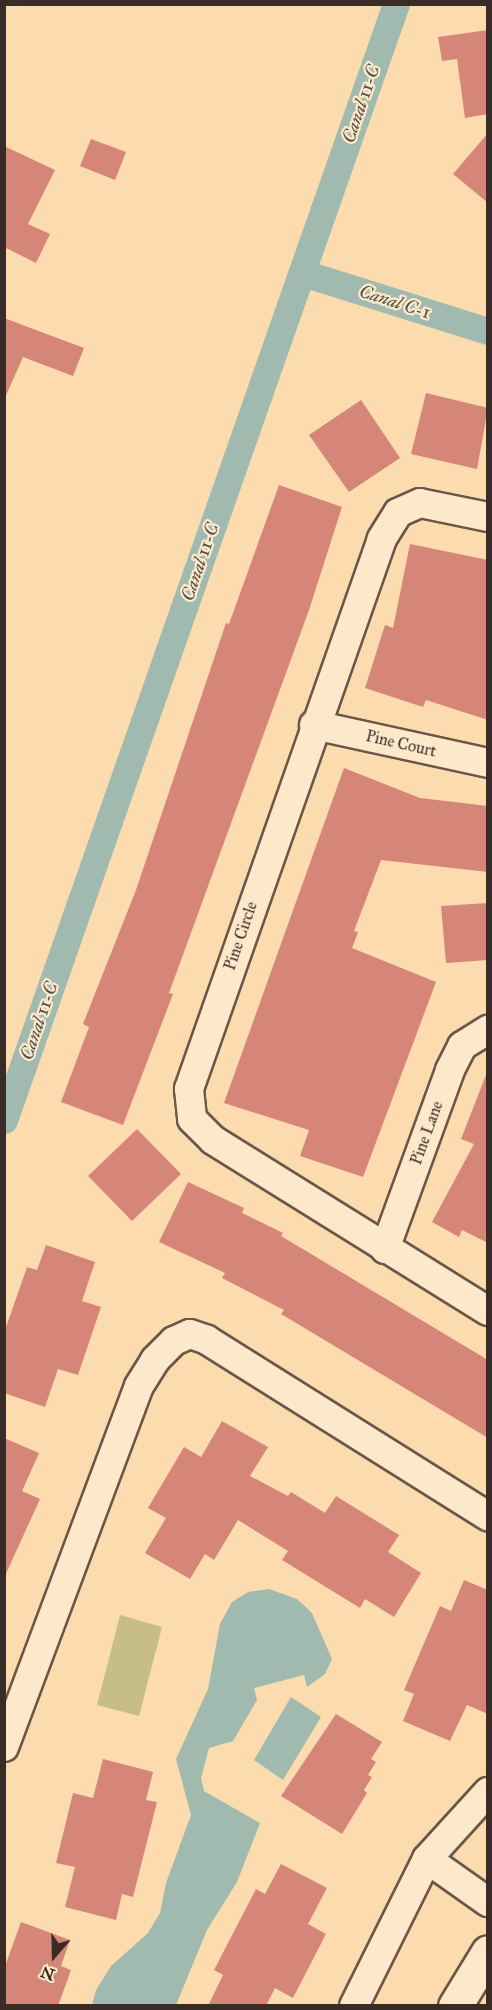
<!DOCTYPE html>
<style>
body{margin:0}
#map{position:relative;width:492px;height:2010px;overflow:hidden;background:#fcdbae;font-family:"IM FELL Great Primer",serif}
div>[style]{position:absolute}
.green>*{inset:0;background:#c6be86}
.water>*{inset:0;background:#a0baaf}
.canal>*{height:27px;margin:-13.5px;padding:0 13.5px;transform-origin:13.5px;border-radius:13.5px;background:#a0baaf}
.building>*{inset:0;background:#d58678}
.roads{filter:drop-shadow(2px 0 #6a5748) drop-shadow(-2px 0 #6a5748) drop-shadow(0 2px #6a5748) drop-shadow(0 -2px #6a5748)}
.street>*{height:28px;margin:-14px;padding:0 14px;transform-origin:14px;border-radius:14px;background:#fde8ca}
.secondary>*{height:33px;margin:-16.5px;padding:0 16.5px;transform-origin:16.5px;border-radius:16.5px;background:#fde8ca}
span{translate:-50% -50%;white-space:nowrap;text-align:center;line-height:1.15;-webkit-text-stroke:4.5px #fde8ca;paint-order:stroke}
.street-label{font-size:16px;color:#392b26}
.water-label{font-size:18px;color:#534f48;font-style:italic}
.frame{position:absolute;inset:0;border:6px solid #392b26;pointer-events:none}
.north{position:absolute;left:24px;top:1926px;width:60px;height:60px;-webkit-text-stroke:4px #fde8ca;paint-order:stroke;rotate:200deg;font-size:16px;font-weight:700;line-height:24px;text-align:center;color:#392b26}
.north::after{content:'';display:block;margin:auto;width:21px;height:27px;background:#392b26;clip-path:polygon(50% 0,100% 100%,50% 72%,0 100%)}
</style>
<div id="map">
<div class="green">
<div style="clip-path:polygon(120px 1615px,162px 1627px,139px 1716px,97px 1705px)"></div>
</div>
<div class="water">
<div style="clip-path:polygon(269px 1589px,297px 1599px,312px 1613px,332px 1659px,325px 1674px,307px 1687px,304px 1675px,254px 1688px,257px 1700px,233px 1741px,209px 1748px,201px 1778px,204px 1791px,260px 1823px,237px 1882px,207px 1930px,176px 2005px,92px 2005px,96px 1990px,111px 1966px,148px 1933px,160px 1913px,166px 1883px,191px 1815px,176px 1759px,208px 1689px,220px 1624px,232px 1602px,248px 1592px)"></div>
<div style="clip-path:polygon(291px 1697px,321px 1717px,283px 1780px,254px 1760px)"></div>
</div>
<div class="canal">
<div style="left:303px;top:273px;width:194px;rotate:17.4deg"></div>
<div style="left:4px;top:1120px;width:1183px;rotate:-70.65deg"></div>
</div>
<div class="building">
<div style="clip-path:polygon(488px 30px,488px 114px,465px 118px,457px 59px,442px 61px,438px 37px)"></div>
<div style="clip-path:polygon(488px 133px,488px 203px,453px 174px)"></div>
<div style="clip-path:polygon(91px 139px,126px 152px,115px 180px,80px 166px)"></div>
<div style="clip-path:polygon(4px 146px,55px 170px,28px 224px,50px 234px,36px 263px,4px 247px)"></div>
<div style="clip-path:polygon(4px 318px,84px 348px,73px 376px,23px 357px,4px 400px)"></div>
<div style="clip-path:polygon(426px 393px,488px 408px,477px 469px,411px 454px)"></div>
<div style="clip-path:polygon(361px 400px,400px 458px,349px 492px,309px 435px)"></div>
<div style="clip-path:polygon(279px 485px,342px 507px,309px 610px,169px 993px,173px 994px,123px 1125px,61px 1102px,89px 1027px,83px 1024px,136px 890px,226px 623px,229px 624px)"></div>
<div style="clip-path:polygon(410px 544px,488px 560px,488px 720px,426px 700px,423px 707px,365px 688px,385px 625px,393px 628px)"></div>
<div style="clip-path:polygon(344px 768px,420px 798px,488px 806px,488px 872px,381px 860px,354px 931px,358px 932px,352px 948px,436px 982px,363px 1177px,300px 1156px,309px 1130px,224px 1103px)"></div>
<div style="clip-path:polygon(488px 903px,488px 960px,446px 963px,441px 906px)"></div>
<div style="clip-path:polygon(486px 1075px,488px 1075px,488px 1243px,462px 1230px,459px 1237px,432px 1222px,474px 1144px,461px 1139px)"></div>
<div style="clip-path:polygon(137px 1129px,181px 1174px,132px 1221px,88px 1176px)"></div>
<div style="clip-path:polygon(188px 1182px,244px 1208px,242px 1213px,283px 1233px,281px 1236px,488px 1360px,488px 1438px,281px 1314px,284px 1310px,222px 1278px,225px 1273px,159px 1242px)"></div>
<div style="clip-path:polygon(46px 1245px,95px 1262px,82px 1301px,101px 1307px,78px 1375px,58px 1369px,45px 1407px,4px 1393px,4px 1333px,27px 1267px,37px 1270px)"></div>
<div style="clip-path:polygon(222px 1421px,268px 1447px,250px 1476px,288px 1496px,291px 1492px,325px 1513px,336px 1496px,399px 1535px,388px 1552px,421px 1573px,394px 1617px,365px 1599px,360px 1608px,282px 1560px,288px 1551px,238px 1520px,214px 1560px,205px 1554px,190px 1579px,145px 1553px,166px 1518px,148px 1508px,184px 1447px,201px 1457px)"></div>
<div style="clip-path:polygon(4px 1438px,39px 1453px,22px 1491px,40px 1499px,4px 1578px)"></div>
<div style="clip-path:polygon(464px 1580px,488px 1590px,488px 1714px,467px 1705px,450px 1741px,403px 1721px,414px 1694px,404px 1690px,440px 1606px,451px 1611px)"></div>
<div style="clip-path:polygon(336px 1714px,382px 1742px,371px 1759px,376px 1762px,368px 1775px,372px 1777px,364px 1790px,367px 1793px,342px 1834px,281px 1796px)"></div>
<div style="clip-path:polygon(103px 1759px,153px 1772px,146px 1800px,157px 1802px,133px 1897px,122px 1894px,116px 1920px,65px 1907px,75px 1867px,56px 1863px,73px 1793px,93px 1798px)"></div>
<div style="clip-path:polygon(281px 1864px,327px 1888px,308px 1924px,326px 1934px,293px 1998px,275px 1988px,266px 2006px,208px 2006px,223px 1975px,214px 1970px,256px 1889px,265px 1894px)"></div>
<div style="clip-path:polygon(21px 1922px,70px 1940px,61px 1966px,71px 1970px,58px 2006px,4px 2006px,4px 1969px)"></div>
</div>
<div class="roads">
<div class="street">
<div style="left:488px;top:517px;width:69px;rotate:-168.4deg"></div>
<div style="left:420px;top:503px;width:24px;rotate:156deg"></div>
<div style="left:398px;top:513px;width:31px;rotate:122deg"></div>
<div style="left:382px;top:539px;width:583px;rotate:109.34deg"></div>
<div style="left:189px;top:1089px;width:30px;rotate:84deg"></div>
<div style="left:192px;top:1119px;width:30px;rotate:45deg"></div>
<div style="left:213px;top:1140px;width:324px;rotate:31.9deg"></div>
<div style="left:314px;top:725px;width:178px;rotate:12.3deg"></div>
<div style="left:385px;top:1249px;width:190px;rotate:-70deg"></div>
<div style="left:450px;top:1070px;width:27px;rotate:-63deg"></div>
<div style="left:462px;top:1046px;width:31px;rotate:-32deg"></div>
<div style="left:4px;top:1747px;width:385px;rotate:-69.5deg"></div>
<div style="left:139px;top:1386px;width:31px;rotate:-58deg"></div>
<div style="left:155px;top:1360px;width:27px;rotate:-45deg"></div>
<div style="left:174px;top:1341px;width:17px;rotate:-24deg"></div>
<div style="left:190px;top:1334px;width:18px;rotate:19deg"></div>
<div style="left:207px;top:1340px;width:332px;rotate:32.1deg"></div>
<div style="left:427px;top:1859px;width:75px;rotate:35.2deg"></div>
<div style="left:354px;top:2006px;width:164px;rotate:-63.6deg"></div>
<div style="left:427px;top:1859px;width:91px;rotate:-47.7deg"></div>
</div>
<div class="secondary">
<div style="left:455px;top:2006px;width:63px;rotate:-58.6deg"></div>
</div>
</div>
<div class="street-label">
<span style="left:401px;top:744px;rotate:13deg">Pine Court</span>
<span style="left:241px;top:936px;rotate:-71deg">Pine Circle</span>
<span style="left:427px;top:1133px;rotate:-70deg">Pine Lane</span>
</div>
<div class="water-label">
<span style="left:361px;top:104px;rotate:-71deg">Canal 11-C</span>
<span style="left:395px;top:302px;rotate:18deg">Canal C-1</span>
<span style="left:200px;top:562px;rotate:-71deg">Canal 11-C</span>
<span style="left:39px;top:1021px;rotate:-71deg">Canal 11-C</span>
</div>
<div class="frame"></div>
<div class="north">N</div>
</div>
